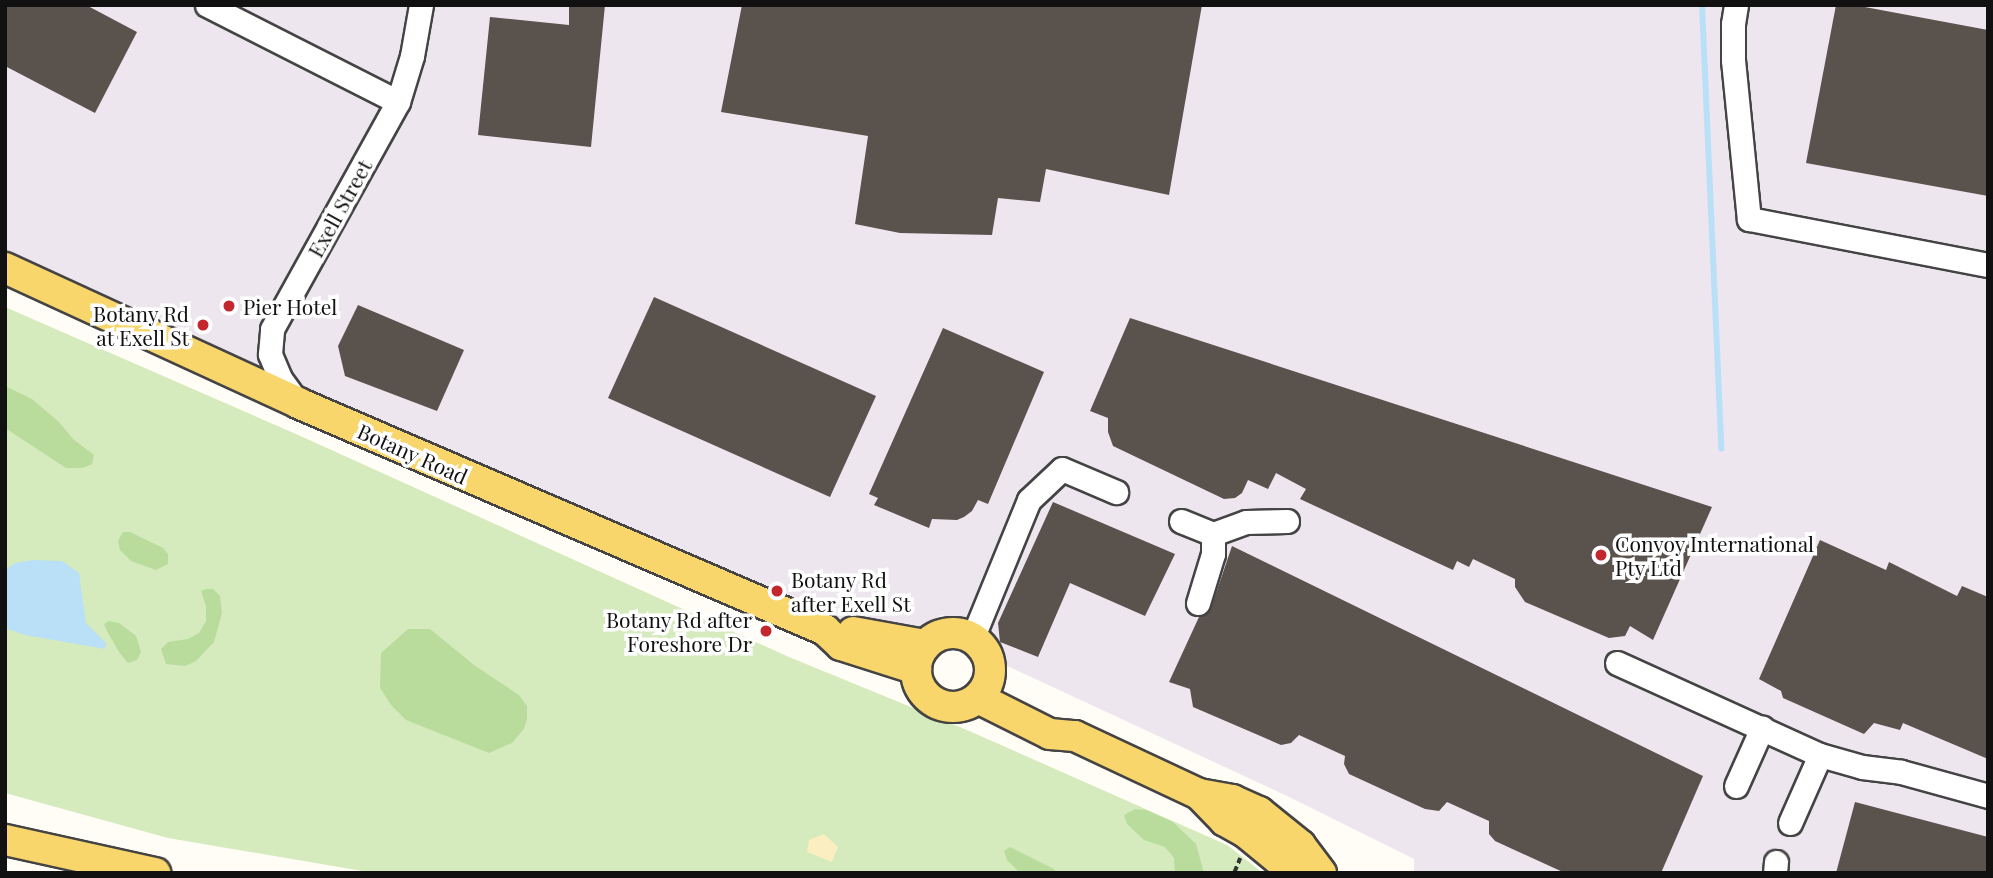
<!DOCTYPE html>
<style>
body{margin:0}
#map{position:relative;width:1993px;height:878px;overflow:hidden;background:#fffdf5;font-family:"Playfair Display",serif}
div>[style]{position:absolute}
.industrial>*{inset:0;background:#eee6ef}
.green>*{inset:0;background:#d5ebbd}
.forest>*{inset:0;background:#b9dc9c}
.sand>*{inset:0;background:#fbeec1}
.water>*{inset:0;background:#b9e0f7}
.stream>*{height:6px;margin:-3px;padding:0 3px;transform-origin:3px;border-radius:3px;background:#b9e0f7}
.building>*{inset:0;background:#5a524d}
.path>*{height:3.5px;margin-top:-1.75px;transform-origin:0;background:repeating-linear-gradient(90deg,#333 0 7px,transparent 0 10.5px)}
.roads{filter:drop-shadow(2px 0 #444) drop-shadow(-2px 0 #444) drop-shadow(0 2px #444) drop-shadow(0 -2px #444)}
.minor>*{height:23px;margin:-11.5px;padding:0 11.5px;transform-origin:11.5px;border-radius:11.5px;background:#fff}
.major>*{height:30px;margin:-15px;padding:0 15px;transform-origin:15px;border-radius:15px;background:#f9d66b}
.major>.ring{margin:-15px;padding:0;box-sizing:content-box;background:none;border:30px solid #f9d66b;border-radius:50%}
.dots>*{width:19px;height:19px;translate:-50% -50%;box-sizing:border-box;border:4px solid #fff;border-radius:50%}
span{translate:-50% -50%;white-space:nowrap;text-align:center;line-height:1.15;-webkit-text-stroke:7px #fff;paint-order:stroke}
.street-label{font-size:21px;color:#111}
.poi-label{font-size:21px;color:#111}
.left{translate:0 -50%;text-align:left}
.right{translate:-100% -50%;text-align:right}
.frame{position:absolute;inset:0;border:7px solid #111;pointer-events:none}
</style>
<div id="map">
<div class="industrial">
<div style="clip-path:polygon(5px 5px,1988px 5px,1988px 873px,1414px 873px,1414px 859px,1285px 795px,1001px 663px,994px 632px,942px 615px,920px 626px,896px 630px,819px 626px,5px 268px)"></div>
</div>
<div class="green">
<div style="clip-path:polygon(5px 307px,296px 434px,789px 657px,967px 730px,1227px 845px,1263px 873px,374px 873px,168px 838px,5px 793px)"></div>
</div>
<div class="forest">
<div style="clip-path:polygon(5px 386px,32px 399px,59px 422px,73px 439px,94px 455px,92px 464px,83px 468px,66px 468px,5px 428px)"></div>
<div style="clip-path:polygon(123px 532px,130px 532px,163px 548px,168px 554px,168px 564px,156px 570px,131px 561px,120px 550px,118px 541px)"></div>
<div style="clip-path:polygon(206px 589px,213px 589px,220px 596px,222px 613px,214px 642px,196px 661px,185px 666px,166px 664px,161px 649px,168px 642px,188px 639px,199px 633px,206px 621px,206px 606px,201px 591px)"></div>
<div style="clip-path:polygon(109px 621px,119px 623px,136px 636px,141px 652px,137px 660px,128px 663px,119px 652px,107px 631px,104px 624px)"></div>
<div style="clip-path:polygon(408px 629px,430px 629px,474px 665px,519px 695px,527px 706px,527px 719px,524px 729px,512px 743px,489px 753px,406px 720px,391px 705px,380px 688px,381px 653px)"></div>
<div style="clip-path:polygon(1135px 809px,1146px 810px,1173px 822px,1196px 844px,1204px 873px,1175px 873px,1174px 858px,1165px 847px,1144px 840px,1127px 824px,1124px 815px)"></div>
<div style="clip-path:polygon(1010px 847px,1054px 869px,1056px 873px,1020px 873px,1007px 860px,1004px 851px)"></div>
</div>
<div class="sand">
<div style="clip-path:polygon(824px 834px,838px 847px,832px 862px,807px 852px,809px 840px)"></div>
</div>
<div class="water">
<div style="clip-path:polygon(33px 560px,62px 561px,79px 573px,86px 623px,106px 643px,105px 649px,25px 635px,5px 628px,5px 570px,15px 563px)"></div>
</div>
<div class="stream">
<div style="left:1702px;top:5px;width:444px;rotate:87.5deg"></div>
</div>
<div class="building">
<div style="clip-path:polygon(5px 5px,86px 5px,137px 32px,95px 113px,5px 66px)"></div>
<div style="clip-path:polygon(569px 5px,605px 5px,591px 147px,478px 135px,490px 17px,569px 25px)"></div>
<div style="clip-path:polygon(742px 5px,1202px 5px,1169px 195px,1046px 169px,1040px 202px,998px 198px,992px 235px,900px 233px,855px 224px,868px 136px,721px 112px)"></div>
<div style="clip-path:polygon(1836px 5px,1854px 5px,1988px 30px,1988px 196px,1806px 163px)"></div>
<div style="clip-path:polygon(654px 297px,876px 396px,830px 497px,608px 398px)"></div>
<div style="clip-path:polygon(358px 305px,464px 350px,437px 411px,345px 376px,338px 346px)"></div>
<div style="clip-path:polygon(1130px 318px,1712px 507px,1653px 640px,1630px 626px,1625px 636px,1609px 638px,1525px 602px,1515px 587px,1515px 579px,1473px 559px,1469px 567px,1457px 561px,1453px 570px,1300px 499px,1306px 489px,1276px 473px,1268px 489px,1248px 480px,1242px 493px,1235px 498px,1224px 499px,1113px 446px,1108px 432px,1108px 418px,1090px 411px)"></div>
<div style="clip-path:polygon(943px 328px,1044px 372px,988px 504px,978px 500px,972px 511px,964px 517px,957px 520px,932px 519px,929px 528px,874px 505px,878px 498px,869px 494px)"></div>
<div style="clip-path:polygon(1053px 502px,1175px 554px,1145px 616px,1070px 583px,1038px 657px,1000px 642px,998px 623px)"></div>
<div style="clip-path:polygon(1820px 540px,1886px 570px,1889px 562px,1957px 596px,1962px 586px,1988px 597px,1988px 759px,1903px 723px,1900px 730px,1874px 723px,1864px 734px,1783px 698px,1781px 691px,1759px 679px)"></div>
<div style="clip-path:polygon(1232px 546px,1703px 776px,1661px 873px,1565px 873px,1495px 841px,1489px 834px,1489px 821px,1447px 802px,1439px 811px,1425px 809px,1349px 774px,1344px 764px,1345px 756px,1299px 735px,1291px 743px,1281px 745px,1193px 707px,1190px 689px,1169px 682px,1199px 617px,1211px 608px)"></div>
<div style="clip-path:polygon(1855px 802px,1988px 837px,1988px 873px,1836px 873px)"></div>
</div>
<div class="path">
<div style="left:1234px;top:873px;width:16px;rotate:-68deg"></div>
</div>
<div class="roads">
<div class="minor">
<div style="left:207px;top:5px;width:214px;rotate:26.9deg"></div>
<div style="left:1736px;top:5px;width:19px;rotate:99deg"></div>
<div style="left:1733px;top:24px;width:36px;rotate:90deg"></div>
<div style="left:1733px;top:60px;width:160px;rotate:84.3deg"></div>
<div style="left:1749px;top:219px;width:243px;rotate:10.9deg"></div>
<div style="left:298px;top:403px;width:31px;rotate:-126deg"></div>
<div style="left:280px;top:378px;width:26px;rotate:-113deg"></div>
<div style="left:270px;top:354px;width:25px;rotate:-85deg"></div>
<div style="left:272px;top:329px;width:260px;rotate:-61deg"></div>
<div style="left:398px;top:102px;width:48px;rotate:-73.1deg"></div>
<div style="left:412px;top:56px;width:52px;rotate:-80deg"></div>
<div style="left:1181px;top:521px;width:35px;rotate:22deg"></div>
<div style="left:1213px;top:534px;width:35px;rotate:-20deg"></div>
<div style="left:1246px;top:522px;width:41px;rotate:-1.4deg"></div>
<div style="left:1198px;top:603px;width:51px;rotate:-73deg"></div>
<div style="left:1213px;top:554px;width:20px;rotate:-90deg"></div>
<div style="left:972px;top:639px;width:150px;rotate:-67.7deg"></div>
<div style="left:1029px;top:500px;width:45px;rotate:-43.2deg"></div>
<div style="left:1062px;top:469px;width:59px;rotate:23.1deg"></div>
<div style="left:1617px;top:663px;width:223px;rotate:24.4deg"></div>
<div style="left:1820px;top:755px;width:44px;rotate:15.9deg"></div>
<div style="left:1862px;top:767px;width:39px;rotate:7deg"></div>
<div style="left:1901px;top:772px;width:90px;rotate:15.4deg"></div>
<div style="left:1736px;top:786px;width:64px;rotate:-65.9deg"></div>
<div style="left:1790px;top:823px;width:74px;rotate:-66.2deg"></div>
<div style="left:1775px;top:873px;width:11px;rotate:-85deg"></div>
</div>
<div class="major">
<div style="left:5px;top:268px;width:323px;rotate:24.7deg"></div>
<div style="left:298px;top:403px;width:574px;rotate:23.3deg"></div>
<div style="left:825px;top:630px;width:22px;rotate:43deg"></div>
<div style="left:841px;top:645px;width:79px;rotate:17.7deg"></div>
<div style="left:853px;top:632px;width:73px;rotate:10.2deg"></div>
<div class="ring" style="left:916px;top:633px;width:44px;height:44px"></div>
<div style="left:978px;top:698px;width:80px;rotate:26.6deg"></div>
<div style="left:1050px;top:734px;width:25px;rotate:5deg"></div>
<div style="left:1075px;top:736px;width:137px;rotate:25.1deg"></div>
<div style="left:1199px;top:794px;width:34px;rotate:10deg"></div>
<div style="left:1232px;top:800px;width:30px;rotate:24deg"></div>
<div style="left:1259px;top:812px;width:53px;rotate:38.8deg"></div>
<div style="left:1300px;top:845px;width:35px;rotate:53deg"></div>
<div style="left:1199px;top:794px;width:37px;rotate:46deg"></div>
<div style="left:1225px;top:821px;width:23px;rotate:29deg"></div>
<div style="left:1245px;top:832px;width:65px;rotate:39.4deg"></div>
<div style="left:5px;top:840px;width:154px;rotate:12.4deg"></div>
</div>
</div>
<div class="dots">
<div style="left:229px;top:306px;background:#c4262e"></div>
<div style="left:203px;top:325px;background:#c4262e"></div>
<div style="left:1601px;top:555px;background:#c4262e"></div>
<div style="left:777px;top:591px;background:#c4262e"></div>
<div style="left:766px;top:631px;background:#c4262e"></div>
</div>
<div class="street-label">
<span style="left:339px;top:208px;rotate:-61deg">Exell Street</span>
<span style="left:413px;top:453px;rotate:24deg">Botany Road</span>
</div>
<div class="poi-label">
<span class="left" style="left:243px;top:306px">Pier Hotel</span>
<span class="right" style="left:189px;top:325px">Botany Rd<br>at Exell St</span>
<span class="left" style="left:1615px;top:555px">Convoy International<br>Pty Ltd</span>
<span class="left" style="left:791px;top:591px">Botany Rd<br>after Exell St</span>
<span class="right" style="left:752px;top:631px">Botany Rd after<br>Foreshore Dr</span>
</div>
<div class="frame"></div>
</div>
